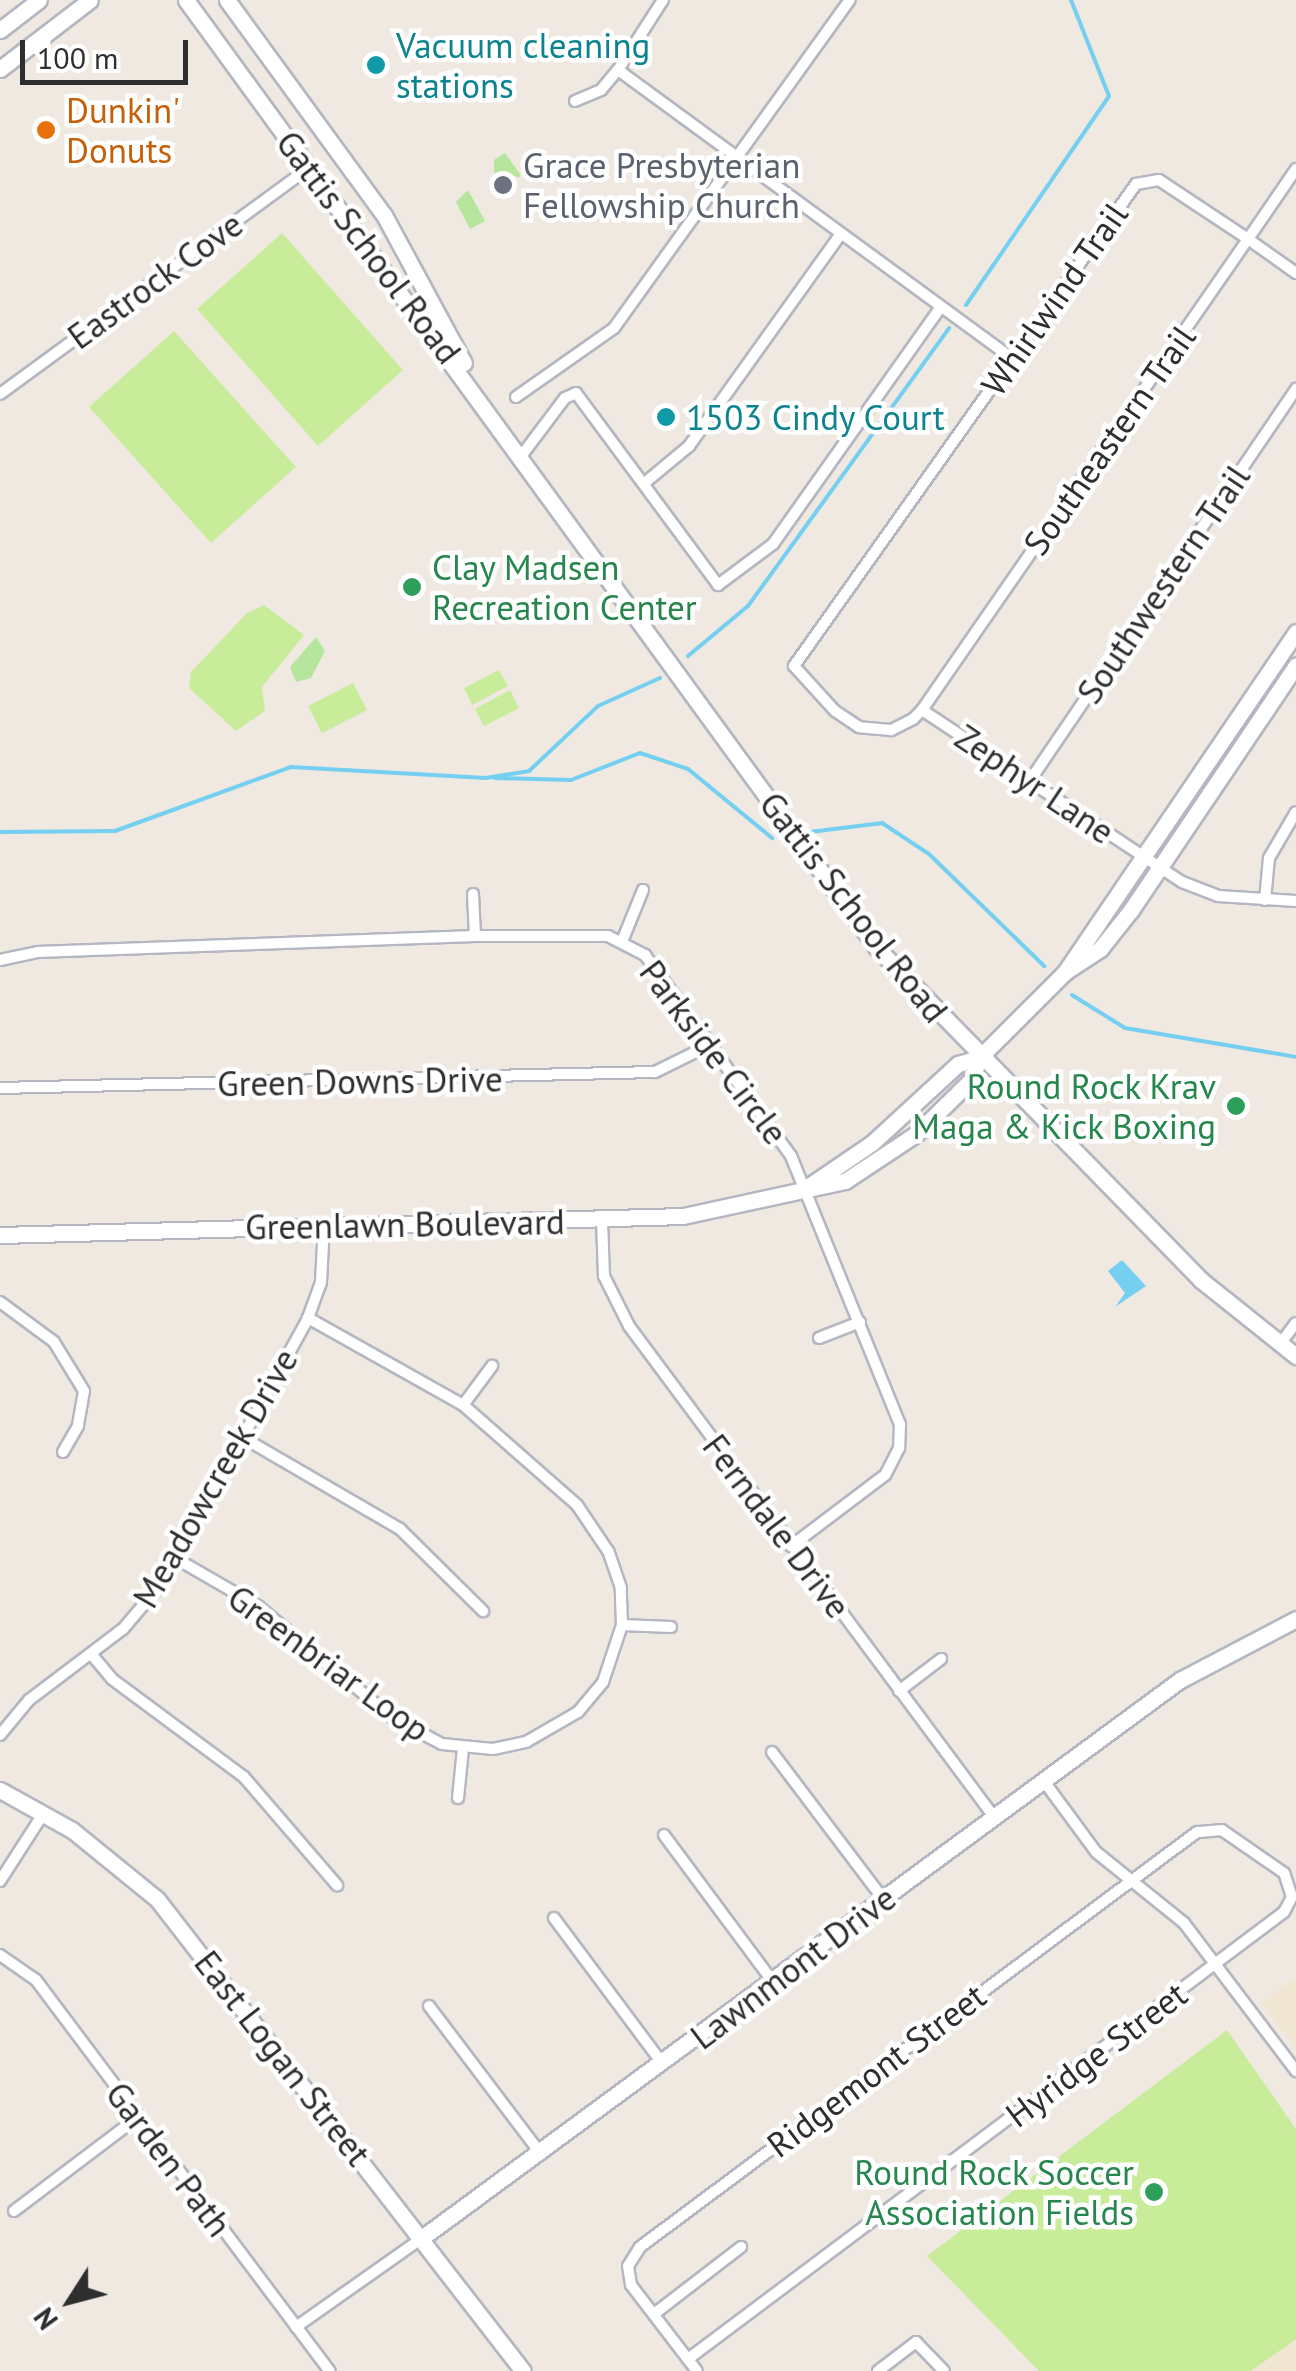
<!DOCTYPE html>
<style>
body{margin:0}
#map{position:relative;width:1296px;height:2371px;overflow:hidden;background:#efe9e1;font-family:"PT Sans",sans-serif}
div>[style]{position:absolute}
.education>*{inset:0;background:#f0e6d1}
.green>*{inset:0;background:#b6e59e}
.pitch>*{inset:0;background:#c9ec9a}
.water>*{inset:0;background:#75cff0}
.stream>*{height:4px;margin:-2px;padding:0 2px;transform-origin:2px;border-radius:2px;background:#75cff0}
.roads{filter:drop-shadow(2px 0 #b4b7c1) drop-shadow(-2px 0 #b4b7c1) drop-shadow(0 2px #b4b7c1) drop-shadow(0 -2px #b4b7c1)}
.street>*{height:10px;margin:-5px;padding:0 5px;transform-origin:5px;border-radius:5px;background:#fff}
.secondary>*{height:15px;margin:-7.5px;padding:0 7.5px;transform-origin:7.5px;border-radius:7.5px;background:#fff}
.dots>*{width:28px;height:28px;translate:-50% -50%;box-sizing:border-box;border:5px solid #fff;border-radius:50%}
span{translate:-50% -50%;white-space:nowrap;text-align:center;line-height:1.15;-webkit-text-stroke:9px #fff;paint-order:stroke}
.culture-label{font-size:35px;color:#0d838f}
.left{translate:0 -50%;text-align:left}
.food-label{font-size:35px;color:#c56008}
.worship-label{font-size:35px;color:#5b616d}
.street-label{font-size:35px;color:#2e2e2e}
.leisure-label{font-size:35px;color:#27864d}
.right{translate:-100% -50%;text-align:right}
.north{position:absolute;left:20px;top:2251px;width:100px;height:100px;-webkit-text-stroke:8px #fff;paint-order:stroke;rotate:234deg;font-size:28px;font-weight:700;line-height:40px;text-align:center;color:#2e2e2e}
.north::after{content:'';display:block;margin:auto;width:35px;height:45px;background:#2e2e2e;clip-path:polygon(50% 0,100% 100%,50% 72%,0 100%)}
.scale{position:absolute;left:20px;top:40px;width:168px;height:45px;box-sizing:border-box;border:5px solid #2e2e2e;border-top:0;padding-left:12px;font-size:30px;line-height:35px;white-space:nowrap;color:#2e2e2e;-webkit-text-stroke:8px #fff;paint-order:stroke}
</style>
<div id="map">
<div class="education">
<div style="clip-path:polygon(1296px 1977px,1296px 2049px,1262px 2003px)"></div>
<div style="clip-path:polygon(1296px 2339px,1296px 2371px,1251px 2371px)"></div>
</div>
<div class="green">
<div style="clip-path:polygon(505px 153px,520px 174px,520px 177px,494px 173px,494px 160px)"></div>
<div style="clip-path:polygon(468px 190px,485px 221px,470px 229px,456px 202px)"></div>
<div style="clip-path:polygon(316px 637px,325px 651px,311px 678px,296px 682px,290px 667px)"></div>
</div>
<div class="pitch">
<div style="clip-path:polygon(282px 233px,403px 370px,318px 446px,197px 309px)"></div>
<div style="clip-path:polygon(174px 331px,296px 467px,211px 543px,89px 407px)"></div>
<div style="clip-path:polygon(264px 605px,304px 635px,262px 687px,265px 711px,236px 731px,189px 688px,191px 672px,247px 613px)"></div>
<div style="clip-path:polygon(499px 670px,508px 686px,472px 705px,464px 688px)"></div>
<div style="clip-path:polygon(353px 683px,367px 710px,322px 733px,308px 706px)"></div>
<div style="clip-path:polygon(510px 690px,519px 708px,484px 726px,475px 709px)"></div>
<div style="clip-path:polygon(1227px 2030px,1296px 2129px,1296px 2339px,1251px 2371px,1039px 2371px,927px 2256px)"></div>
</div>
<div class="water">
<div style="clip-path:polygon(1122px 1260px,1146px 1286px,1115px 1307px,1125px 1293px,1108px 1271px)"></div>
</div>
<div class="stream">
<div style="left:966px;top:305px;width:253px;rotate:-55.6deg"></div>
<div style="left:1109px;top:96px;width:103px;rotate:-111.6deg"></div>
<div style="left:688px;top:656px;width:78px;rotate:-39.8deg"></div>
<div style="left:748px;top:606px;width:343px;rotate:-54.1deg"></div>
<div style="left:495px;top:778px;width:76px;rotate:1.5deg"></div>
<div style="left:571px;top:780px;width:74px;rotate:-21.4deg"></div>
<div style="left:640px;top:753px;width:51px;rotate:18.4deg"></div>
<div style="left:688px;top:769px;width:109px;rotate:39.4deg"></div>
<div style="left:0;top:832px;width:115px;rotate:-0.5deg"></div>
<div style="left:115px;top:831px;width:187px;rotate:-20deg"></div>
<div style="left:291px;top:767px;width:195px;rotate:3.2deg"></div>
<div style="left:486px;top:778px;width:44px;rotate:-9.2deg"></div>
<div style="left:529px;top:771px;width:95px;rotate:-43.3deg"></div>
<div style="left:598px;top:706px;width:68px;rotate:-24.3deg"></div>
<div style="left:810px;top:832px;width:73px;rotate:-7.1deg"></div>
<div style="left:882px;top:823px;width:56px;rotate:33.4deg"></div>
<div style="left:929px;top:854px;width:161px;rotate:44.2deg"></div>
<div style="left:1072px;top:995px;width:62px;rotate:31.9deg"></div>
<div style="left:1125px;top:1028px;width:173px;rotate:9.6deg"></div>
</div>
<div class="roads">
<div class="street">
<div style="left:618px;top:70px;width:487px;rotate:36.2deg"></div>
<div style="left:575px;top:101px;width:28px;rotate:-23deg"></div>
<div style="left:601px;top:90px;width:26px;rotate:-50deg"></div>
<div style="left:618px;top:70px;width:83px;rotate:-57.3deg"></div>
<div style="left:1296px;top:169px;width:85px;rotate:124.4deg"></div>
<div style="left:1248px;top:239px;width:573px;rotate:124.69deg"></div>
<div style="left:922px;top:710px;width:13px;rotate:135deg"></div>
<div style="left:913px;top:719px;width:25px;rotate:153deg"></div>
<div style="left:891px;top:730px;width:32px;rotate:-175deg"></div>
<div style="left:859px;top:727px;width:29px;rotate:-146deg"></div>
<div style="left:835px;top:711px;width:61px;rotate:-132.3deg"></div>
<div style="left:794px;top:666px;width:591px;rotate:-54.64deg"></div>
<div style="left:1136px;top:184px;width:23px;rotate:-10deg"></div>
<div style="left:1159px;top:180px;width:107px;rotate:33.5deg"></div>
<div style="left:1248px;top:239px;width:59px;rotate:35.3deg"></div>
<div style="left:0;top:394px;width:384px;rotate:-36.2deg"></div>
<div style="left:516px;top:397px;width:120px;rotate:-35.1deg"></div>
<div style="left:614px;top:328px;width:404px;rotate:-54.3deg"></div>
<div style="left:522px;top:455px;width:71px;rotate:-53deg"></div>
<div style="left:565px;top:398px;width:12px;rotate:-24deg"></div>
<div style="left:576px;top:393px;width:239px;rotate:53.5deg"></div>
<div style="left:718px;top:585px;width:69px;rotate:-36.7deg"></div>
<div style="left:773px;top:544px;width:289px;rotate:-54.7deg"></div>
<div style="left:647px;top:481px;width:55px;rotate:-39.8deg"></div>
<div style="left:689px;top:446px;width:261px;rotate:-54.4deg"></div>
<div style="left:922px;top:710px;width:312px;rotate:33.5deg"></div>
<div style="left:1182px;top:882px;width:39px;rotate:21deg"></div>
<div style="left:1218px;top:896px;width:78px;rotate:3.7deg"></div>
<div style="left:1031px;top:779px;width:472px;rotate:-55.8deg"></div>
<div style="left:473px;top:894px;width:42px;rotate:87.3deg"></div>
<div style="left:1265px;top:900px;width:42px;rotate:-84.6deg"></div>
<div style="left:1269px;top:858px;width:53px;rotate:-59.6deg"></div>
<div style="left:623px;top:939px;width:53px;rotate:-67.8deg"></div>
<div style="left:0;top:960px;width:38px;rotate:-12deg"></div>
<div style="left:37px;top:952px;width:438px;rotate:-2.1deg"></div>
<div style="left:475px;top:936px;width:133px"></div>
<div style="left:608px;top:936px;width:42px;rotate:27.2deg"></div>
<div style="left:645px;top:955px;width:248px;rotate:54deg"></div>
<div style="left:791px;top:1156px;width:289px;rotate:67.9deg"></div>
<div style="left:900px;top:1424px;width:24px;rotate:92deg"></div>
<div style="left:899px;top:1448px;width:30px;rotate:117deg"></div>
<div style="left:885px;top:1475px;width:118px;rotate:142.9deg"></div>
<div style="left:0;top:1088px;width:655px;rotate:-1.4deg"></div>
<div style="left:655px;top:1072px;width:64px;rotate:-26.2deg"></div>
<div style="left:602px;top:1220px;width:56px;rotate:88deg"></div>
<div style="left:604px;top:1276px;width:56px;rotate:63.4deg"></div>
<div style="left:629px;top:1326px;width:612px;rotate:53.37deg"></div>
<div style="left:0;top:1302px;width:67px;rotate:36.5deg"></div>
<div style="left:54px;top:1342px;width:57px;rotate:58.5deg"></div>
<div style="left:84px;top:1391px;width:36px;rotate:100deg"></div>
<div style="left:78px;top:1426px;width:30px;rotate:120deg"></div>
<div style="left:819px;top:1338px;width:44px;rotate:-21.3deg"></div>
<div style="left:1280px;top:1344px;width:26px;rotate:-53deg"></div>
<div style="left:463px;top:1405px;width:49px;rotate:-53.4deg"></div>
<div style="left:242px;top:1437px;width:183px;rotate:30.2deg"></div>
<div style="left:400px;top:1529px;width:117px;rotate:44.7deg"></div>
<div style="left:175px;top:1558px;width:96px;rotate:30deg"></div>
<div style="left:258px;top:1606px;width:175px;rotate:39.7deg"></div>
<div style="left:393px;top:1718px;width:55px;rotate:28deg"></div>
<div style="left:442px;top:1744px;width:51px;rotate:5.6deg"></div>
<div style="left:493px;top:1749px;width:34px;rotate:-12deg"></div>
<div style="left:526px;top:1742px;width:60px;rotate:-30deg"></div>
<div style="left:578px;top:1712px;width:39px;rotate:-50deg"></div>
<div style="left:603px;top:1682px;width:60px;rotate:-71.6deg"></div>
<div style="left:622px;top:1625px;width:37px;rotate:-92deg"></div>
<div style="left:621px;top:1588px;width:39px;rotate:-109deg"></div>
<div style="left:608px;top:1551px;width:55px;rotate:-124deg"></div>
<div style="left:577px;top:1505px;width:152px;rotate:-138.7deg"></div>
<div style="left:463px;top:1405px;width:178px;rotate:-150.7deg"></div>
<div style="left:622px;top:1625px;width:49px;rotate:2.3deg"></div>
<div style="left:92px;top:1655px;width:31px;rotate:50deg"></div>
<div style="left:112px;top:1679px;width:164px;rotate:36.6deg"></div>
<div style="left:244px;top:1777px;width:143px;rotate:49.3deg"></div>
<div style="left:899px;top:1691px;width:53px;rotate:-37.3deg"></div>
<div style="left:0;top:1735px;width:45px;rotate:-50.4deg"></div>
<div style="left:29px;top:1700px;width:118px;rotate:-37.1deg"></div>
<div style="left:123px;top:1629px;width:60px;rotate:-49.7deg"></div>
<div style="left:162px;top:1583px;width:303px;rotate:-61.1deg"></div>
<div style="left:308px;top:1318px;width:38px;rotate:-70deg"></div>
<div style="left:321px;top:1282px;width:57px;rotate:-87deg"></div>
<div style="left:772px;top:1752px;width:184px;rotate:52.9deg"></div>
<div style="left:1043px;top:1780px;width:89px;rotate:53.6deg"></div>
<div style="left:1096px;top:1852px;width:113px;rotate:38.9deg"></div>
<div style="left:1184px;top:1923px;width:186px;rotate:52.9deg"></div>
<div style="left:458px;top:1798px;width:49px;rotate:-84.2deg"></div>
<div style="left:664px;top:1835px;width:183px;rotate:53.4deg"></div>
<div style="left:0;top:1881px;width:80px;rotate:-57.3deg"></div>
<div style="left:554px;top:1918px;width:182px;rotate:53.3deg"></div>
<div style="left:0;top:1955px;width:44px;rotate:34.8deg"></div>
<div style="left:36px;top:1980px;width:489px;rotate:53.1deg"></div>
<div style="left:429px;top:2006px;width:186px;rotate:52.9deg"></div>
<div style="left:14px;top:2211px;width:154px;rotate:-37.1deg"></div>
<div style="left:654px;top:2314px;width:110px;rotate:-37.6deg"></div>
<div style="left:296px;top:2327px;width:154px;rotate:-35.2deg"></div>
<div style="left:688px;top:2359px;width:745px;rotate:-36.87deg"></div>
<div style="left:1284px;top:1912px;width:17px;rotate:-62deg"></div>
<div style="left:1292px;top:1897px;width:25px;rotate:-108deg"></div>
<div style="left:1284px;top:1873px;width:75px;rotate:-145.3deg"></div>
<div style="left:1222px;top:1830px;width:25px;rotate:175deg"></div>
<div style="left:1197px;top:1832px;width:695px;rotate:143.31deg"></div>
<div style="left:640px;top:2247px;width:22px;rotate:122deg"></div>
<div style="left:628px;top:2266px;width:19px;rotate:81deg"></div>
<div style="left:631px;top:2285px;width:108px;rotate:52.5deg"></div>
<div style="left:878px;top:2371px;width:48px;rotate:-37.3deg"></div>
<div style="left:916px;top:2342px;width:40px;rotate:46deg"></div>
</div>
<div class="secondary">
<div style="left:186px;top:0;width:1172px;rotate:53.92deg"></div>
<div style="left:876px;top:947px;width:465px;rotate:45.7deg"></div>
<div style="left:1201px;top:1280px;width:122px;rotate:38.7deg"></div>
<div style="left:227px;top:0;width:266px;rotate:53.9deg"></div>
<div style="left:384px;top:215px;width:168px;rotate:61.6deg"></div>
<div style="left:0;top:30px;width:49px;rotate:-37.6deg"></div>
<div style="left:0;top:69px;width:113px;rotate:-37.5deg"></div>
<div style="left:1065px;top:972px;width:42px;rotate:-33.3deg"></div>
<div style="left:1100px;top:949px;width:50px;rotate:-51.5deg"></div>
<div style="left:1131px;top:910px;width:295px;rotate:-56deg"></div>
<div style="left:806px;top:1188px;width:80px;rotate:-34.3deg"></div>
<div style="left:872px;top:1143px;width:117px;rotate:-42.6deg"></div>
<div style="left:958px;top:1064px;width:22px;rotate:-16deg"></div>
<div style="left:0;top:1235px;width:683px;rotate:-1.59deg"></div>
<div style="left:683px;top:1216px;width:166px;rotate:-12.2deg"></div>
<div style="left:845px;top:1181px;width:85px;rotate:-33.5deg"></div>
<div style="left:916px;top:1134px;width:78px;rotate:-44.5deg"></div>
<div style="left:972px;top:1079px;width:22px;rotate:-72deg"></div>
<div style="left:979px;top:1058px;width:122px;rotate:-45deg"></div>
<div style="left:1065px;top:972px;width:411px;rotate:-55.8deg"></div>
<div style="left:0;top:1790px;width:82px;rotate:29.1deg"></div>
<div style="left:72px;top:1830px;width:109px;rotate:39.1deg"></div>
<div style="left:157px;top:1899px;width:597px;rotate:52.21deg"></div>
<div style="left:423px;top:2237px;width:940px;rotate:-36.35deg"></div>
<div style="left:1180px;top:1680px;width:131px;rotate:-27.7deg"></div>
</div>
</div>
<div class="dots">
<div style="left:376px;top:65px;background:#0f9aa8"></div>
<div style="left:46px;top:130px;background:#e8710a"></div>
<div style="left:503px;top:185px;background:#6b7280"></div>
<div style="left:666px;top:417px;background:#0f9aa8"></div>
<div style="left:412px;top:587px;background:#2e9e5b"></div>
<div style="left:1236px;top:1106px;background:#2e9e5b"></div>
<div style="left:1154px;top:2192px;background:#2e9e5b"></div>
</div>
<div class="culture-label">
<span class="left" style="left:396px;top:65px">Vacuum cleaning<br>stations</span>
<span class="left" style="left:686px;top:417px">1503 Cindy Court</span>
</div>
<div class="food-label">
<span class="left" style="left:66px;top:130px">Dunkin'<br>Donuts</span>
</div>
<div class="worship-label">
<span class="left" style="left:523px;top:185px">Grace Presbyterian<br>Fellowship Church</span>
</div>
<div class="street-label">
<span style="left:369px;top:247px;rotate:53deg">Gattis School Road</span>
<span style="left:155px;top:280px;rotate:-36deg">Eastrock Cove</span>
<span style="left:1054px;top:299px;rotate:-55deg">Whirlwind Trail</span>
<span style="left:1109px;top:440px;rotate:-55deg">Southeastern Trail</span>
<span style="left:1163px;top:584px;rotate:-56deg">Southwestern Trail</span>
<span style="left:1035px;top:784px;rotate:34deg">Zephyr Lane</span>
<span style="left:854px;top:907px;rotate:52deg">Gattis School Road</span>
<span style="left:714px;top:1052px;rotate:53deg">Parkside Circle</span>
<span style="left:360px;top:1081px;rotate:-1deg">Green Downs Drive</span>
<span style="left:405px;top:1224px;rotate:-1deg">Greenlawn Boulevard</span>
<span style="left:215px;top:1478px;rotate:-60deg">Meadowcreek Drive</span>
<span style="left:777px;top:1526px;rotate:53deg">Ferndale Drive</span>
<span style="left:329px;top:1663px;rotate:36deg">Greenbriar Loop</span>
<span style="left:793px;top:1967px;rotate:-37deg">Lawnmont Drive</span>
<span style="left:1096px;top:2054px;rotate:-37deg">Hyridge Street</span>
<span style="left:283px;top:2058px;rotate:52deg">East Logan Street</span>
<span style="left:876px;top:2070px;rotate:-37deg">Ridgemont Street</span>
<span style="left:169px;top:2159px;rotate:53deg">Garden Path</span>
</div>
<div class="leisure-label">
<span class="left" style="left:432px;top:587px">Clay Madsen<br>Recreation Center</span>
<span class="right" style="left:1216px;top:1106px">Round Rock Krav<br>Maga &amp; Kick Boxing</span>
<span class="right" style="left:1134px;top:2192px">Round Rock Soccer<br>Association Fields</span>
</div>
<div class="north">N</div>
<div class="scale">100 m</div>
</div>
